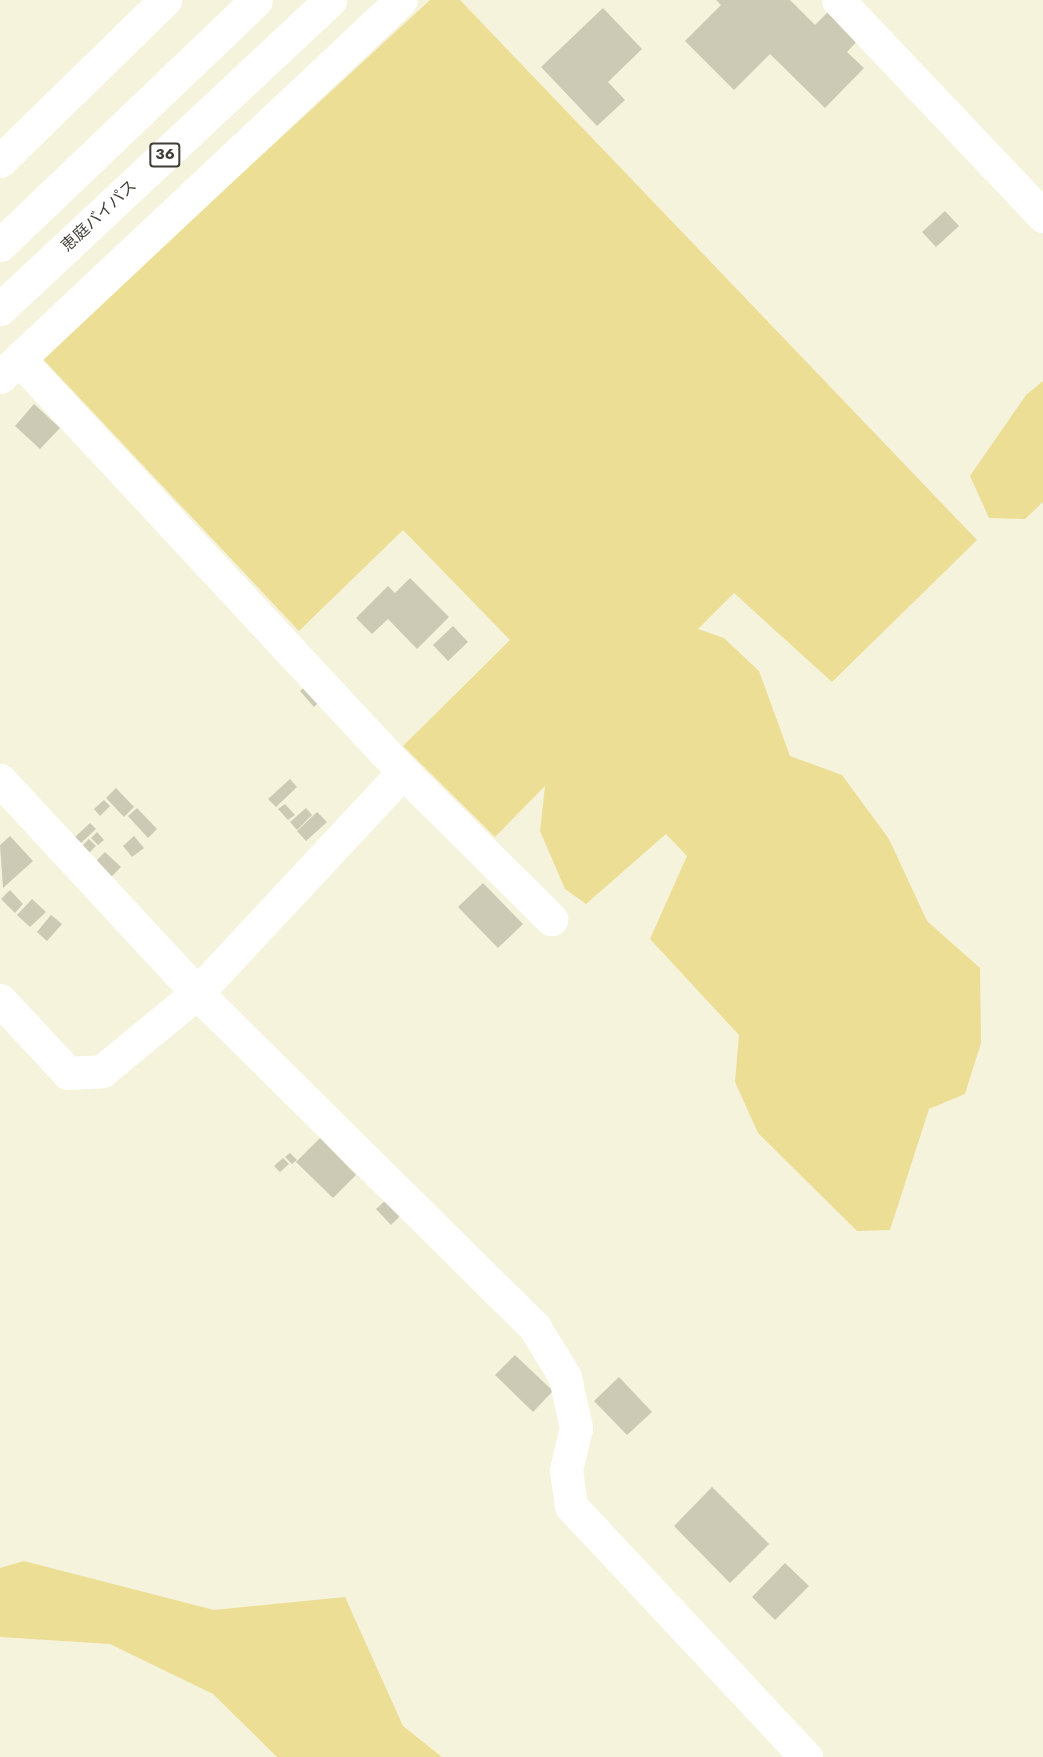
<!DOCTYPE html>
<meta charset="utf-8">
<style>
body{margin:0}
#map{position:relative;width:1043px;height:1757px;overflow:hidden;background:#f6f3dd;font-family:Jost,"Noto Sans JP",sans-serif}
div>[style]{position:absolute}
.green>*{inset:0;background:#ecde95}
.building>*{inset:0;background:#ccc9b4}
.minor>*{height:33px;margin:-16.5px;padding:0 16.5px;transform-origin:16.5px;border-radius:16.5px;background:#fff}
.highway>*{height:33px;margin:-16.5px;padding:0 16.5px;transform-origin:16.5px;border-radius:16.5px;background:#fff}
span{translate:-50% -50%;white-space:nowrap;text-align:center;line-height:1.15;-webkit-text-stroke:6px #fff;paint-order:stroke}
.shield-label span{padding:2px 4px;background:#fff;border:2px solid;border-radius:4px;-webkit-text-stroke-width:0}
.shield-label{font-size:15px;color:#3f3d35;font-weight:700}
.street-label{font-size:16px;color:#3f3d35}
</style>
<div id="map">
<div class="green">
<div style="clip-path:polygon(430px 0,460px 0,977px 540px,832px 682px,734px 593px,698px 629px,724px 638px,759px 671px,790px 756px,842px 775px,889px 839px,927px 921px,980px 968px,981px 1043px,965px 1094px,929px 1109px,890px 1230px,857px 1231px,758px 1133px,735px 1082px,739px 1035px,650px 939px,687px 856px,666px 834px,586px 904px,565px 889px,540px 831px,545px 786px,495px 837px,403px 746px,510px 640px,403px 530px,299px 631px,42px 358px)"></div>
<div style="clip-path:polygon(1043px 381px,1043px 502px,1025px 519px,989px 518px,970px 476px,1026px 395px)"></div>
<div style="clip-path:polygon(24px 1561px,214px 1610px,345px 1597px,403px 1726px,442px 1757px,277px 1757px,213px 1694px,110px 1644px,0 1637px,0 1568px)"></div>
</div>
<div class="building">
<div style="clip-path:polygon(716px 0,790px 0,815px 25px,833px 7px,862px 36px,847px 52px,864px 68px,825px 108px,770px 54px,734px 90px,685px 41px,721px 5px)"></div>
<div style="clip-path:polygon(603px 8px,642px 49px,608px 82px,625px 100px,597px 126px,541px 67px)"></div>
<div style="clip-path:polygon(945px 211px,959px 226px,936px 247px,922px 232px)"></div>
<div style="clip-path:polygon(34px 404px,60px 428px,40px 449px,15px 426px)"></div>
<div style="clip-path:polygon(410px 578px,449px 617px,417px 649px,388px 619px,372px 634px,356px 618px,388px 586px,395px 593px)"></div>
<div style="clip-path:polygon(453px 626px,468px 642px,448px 661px,433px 645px)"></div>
<div style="clip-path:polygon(308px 684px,322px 699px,314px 707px,300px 691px)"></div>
<div style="clip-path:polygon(290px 779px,297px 787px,276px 807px,268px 799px)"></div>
<div style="clip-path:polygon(116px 788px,134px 807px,124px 817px,106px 798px)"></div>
<div style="clip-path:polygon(104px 800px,110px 806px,100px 816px,94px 809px)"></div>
<div style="clip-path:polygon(285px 804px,295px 815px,288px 820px,278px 809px)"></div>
<div style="clip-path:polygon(137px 808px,157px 829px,148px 838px,128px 816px)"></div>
<div style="clip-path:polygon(306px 808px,312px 815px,297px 830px,290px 822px)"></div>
<div style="clip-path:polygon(317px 812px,327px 822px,306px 841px,297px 831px)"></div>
<div style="clip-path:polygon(90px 823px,96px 829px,81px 843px,75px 837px)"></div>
<div style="clip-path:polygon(97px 832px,104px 840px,98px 845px,91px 838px)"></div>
<div style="clip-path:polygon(10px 836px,33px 861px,3px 888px,0 845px)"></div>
<div style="clip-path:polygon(134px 836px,144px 848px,132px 857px,123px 846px)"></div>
<div style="clip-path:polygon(89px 839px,96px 846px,89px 853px,82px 846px)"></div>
<div style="clip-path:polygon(105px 852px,121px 867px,111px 877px,96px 861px)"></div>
<div style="clip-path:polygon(483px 883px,523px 924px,498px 948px,458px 907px)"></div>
<div style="clip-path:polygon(10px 890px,23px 904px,15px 913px,1px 899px)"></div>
<div style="clip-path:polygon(32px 899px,46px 912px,30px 927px,17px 915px)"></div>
<div style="clip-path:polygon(51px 915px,62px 924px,47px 941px,37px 932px)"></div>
<div style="clip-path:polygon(320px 1138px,356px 1175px,333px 1198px,296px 1162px)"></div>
<div style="clip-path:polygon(290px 1153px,297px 1160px,292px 1164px,285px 1157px)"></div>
<div style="clip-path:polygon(283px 1158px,289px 1164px,280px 1172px,274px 1166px)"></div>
<div style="clip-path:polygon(387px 1199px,402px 1214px,391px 1225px,376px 1209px)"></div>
<div style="clip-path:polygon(515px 1355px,553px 1391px,533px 1412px,495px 1375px)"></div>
<div style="clip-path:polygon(619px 1377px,652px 1412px,627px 1435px,594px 1401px)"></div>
<div style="clip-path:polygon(712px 1487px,769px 1544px,730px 1583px,674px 1526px)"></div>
<div style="clip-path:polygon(785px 1563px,809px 1586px,775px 1620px,752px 1597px)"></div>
</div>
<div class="minor">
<div style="left:838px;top:0;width:298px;rotate:46.5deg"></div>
<div style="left:0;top:161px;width:231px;rotate:-44.3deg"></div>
<div style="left:19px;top:359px;width:564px;rotate:47.08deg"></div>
<div style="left:403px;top:772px;width:209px;rotate:44.8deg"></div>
<div style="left:0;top:377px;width:550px;rotate:-43.23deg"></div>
<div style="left:0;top:780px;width:290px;rotate:47.2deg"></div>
<div style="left:197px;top:993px;width:476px;rotate:44.7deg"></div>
<div style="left:535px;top:1328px;width:57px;rotate:58.5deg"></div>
<div style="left:565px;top:1377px;width:52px;rotate:77.8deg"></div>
<div style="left:576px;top:1428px;width:43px;rotate:103.4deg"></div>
<div style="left:566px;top:1470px;width:36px;rotate:82deg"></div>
<div style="left:571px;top:1506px;width:344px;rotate:46.9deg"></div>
<div style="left:0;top:1000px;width:100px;rotate:47deg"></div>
<div style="left:68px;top:1073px;width:34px;rotate:-3deg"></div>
<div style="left:102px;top:1071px;width:123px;rotate:-39.4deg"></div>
<div style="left:197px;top:993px;width:302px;rotate:-47deg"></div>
</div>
<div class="highway">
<div style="left:0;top:245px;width:354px;rotate:-43.7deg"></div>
<div style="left:0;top:309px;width:452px;rotate:-43.1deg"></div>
</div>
<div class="shield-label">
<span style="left:165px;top:155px">36</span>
</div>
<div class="street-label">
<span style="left:99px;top:216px;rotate:-43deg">恵庭バイパス</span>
</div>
</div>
